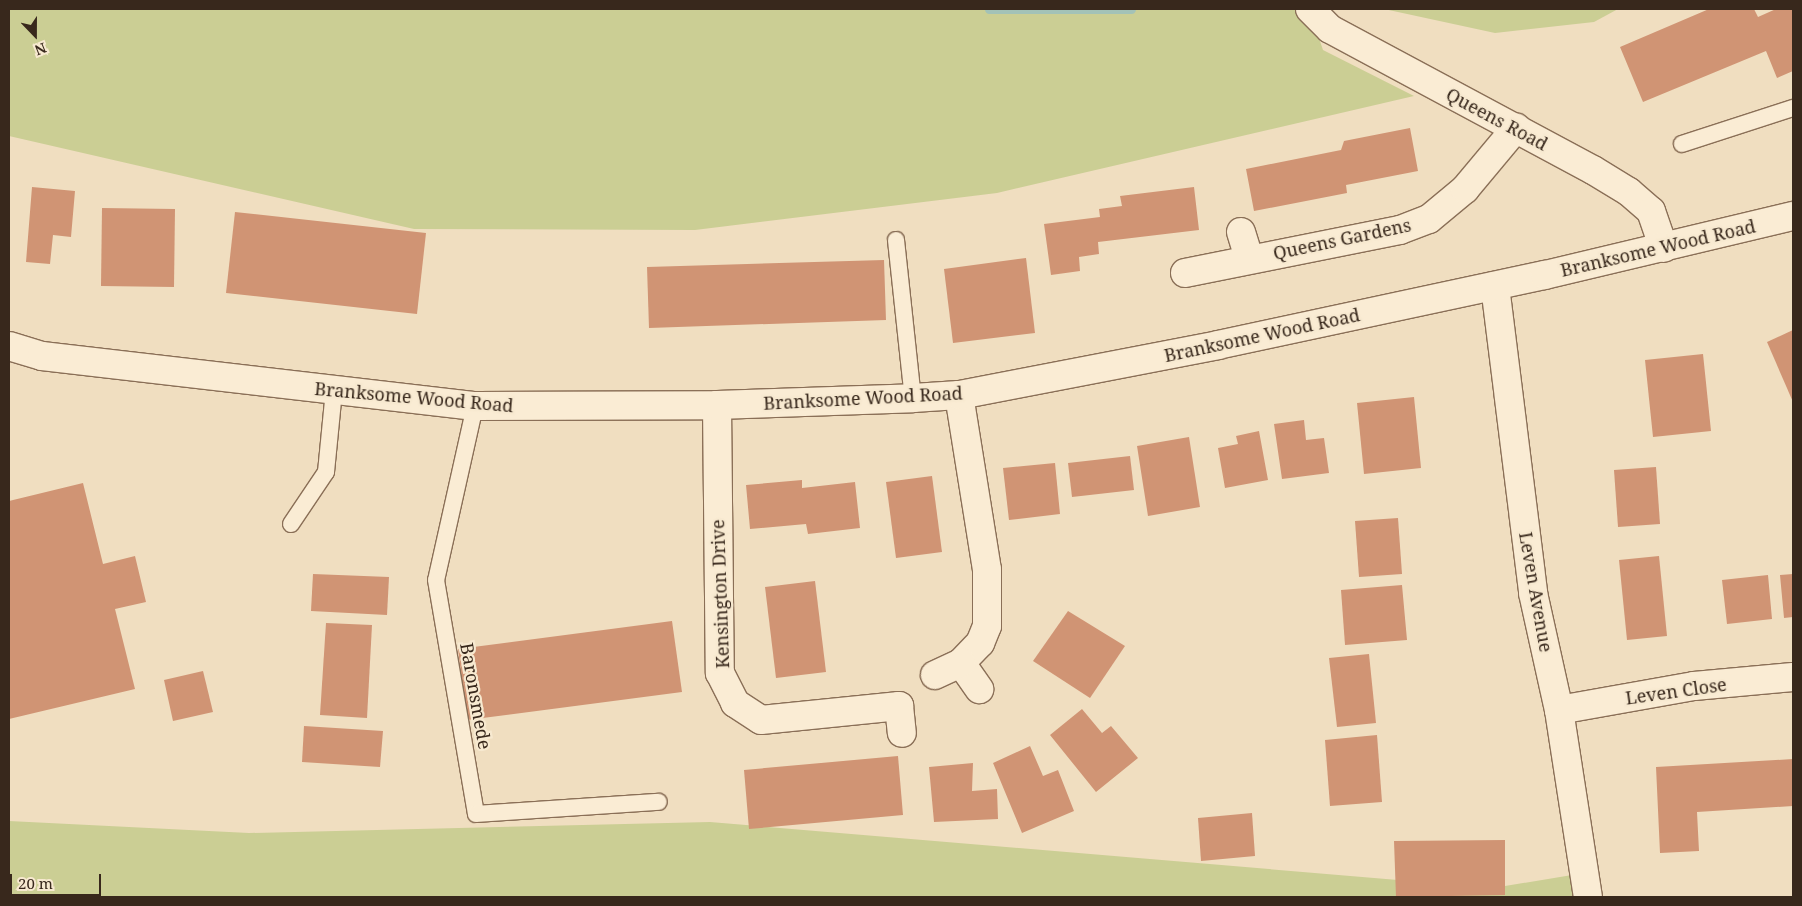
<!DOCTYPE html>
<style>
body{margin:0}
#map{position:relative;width:1802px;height:906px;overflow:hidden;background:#f0dec0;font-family:"Noto Serif",serif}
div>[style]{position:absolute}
.green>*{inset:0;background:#cbce94}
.stream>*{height:9px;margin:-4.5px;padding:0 4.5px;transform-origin:4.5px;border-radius:4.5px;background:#a3c2b7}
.building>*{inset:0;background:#d09474}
.roads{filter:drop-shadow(1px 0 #8a6f57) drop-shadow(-1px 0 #8a6f57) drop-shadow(0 1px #8a6f57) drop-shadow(0 -1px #8a6f57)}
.lane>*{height:16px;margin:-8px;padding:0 8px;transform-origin:8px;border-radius:8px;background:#faecd4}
.street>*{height:28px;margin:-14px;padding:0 14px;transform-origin:14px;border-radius:14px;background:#faecd4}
.secondary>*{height:28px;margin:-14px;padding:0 14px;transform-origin:14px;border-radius:14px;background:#faecd4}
span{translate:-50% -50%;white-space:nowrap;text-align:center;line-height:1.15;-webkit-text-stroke:4.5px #f7e9d0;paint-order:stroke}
.street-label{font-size:18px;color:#38281c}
.frame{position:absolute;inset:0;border:10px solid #38281c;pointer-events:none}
.north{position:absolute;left:10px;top:10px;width:50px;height:50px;-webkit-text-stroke:4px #f7e9d0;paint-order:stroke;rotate:158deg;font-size:14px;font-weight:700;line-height:20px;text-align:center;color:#38281c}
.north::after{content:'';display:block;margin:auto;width:18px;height:22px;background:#38281c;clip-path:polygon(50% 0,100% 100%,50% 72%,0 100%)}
.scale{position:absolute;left:10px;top:874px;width:91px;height:22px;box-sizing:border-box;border:2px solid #38281c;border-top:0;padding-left:6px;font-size:15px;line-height:18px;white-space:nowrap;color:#38281c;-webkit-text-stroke:4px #f7e9d0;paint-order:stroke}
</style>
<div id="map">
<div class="green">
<div style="clip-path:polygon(9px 9px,1309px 9px,1323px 50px,1414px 96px,997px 193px,695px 230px,414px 229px,9px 136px)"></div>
<div style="clip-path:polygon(1384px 9px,1618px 9px,1594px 22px,1495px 33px)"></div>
<div style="clip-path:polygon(9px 821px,249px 833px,710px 822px,1493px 888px,1584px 873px,1588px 897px,9px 897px)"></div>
</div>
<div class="stream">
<div style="left:989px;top:9px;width:142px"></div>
</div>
<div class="building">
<div style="clip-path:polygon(1709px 9px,1754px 9px,1758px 17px,1776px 9px,1793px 9px,1793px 71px,1777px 78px,1766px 51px,1643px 102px,1620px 47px)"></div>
<div style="clip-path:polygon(1410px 128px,1418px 171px,1346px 185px,1347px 193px,1254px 211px,1246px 169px,1341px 150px,1344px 141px)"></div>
<div style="clip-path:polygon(32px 187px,75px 191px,71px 237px,53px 235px,50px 264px,26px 262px)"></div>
<div style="clip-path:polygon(1194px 187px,1199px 230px,1098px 242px,1099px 254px,1079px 257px,1080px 271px,1051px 275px,1044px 224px,1100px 217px,1099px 209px,1122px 206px,1120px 196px)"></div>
<div style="clip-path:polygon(102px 208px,175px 209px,174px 287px,101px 286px)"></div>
<div style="clip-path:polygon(235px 212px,426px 233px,417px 314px,226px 293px)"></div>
<div style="clip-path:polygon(1026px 258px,1035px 333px,953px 343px,944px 269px)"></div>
<div style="clip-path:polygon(884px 260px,886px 320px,649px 328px,647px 267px)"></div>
<div style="clip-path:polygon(1793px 330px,1793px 402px,1767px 342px)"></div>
<div style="clip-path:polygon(1703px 354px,1711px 431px,1653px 437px,1645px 360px)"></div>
<div style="clip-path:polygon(1414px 397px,1421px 468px,1364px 474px,1357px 403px)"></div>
<div style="clip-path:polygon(1304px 420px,1306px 440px,1324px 438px,1329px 473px,1282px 479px,1274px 424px)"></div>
<div style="clip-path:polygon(1259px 431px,1268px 480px,1225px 488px,1218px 448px,1238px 444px,1236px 436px)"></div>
<div style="clip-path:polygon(1189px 437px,1200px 507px,1148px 516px,1137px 446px)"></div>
<div style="clip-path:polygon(1130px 456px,1134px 490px,1072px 497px,1068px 463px)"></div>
<div style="clip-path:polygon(1055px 463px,1060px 514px,1009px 520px,1003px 468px)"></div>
<div style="clip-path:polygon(1656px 467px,1660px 524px,1618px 527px,1614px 470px)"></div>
<div style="clip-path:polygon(932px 476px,942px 552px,896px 558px,886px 482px)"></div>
<div style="clip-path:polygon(802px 480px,802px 488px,855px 482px,860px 528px,808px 534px,806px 524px,750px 529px,746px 485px)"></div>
<div style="clip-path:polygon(83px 483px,103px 564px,135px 556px,146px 602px,115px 609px,135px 689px,9px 719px,9px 501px)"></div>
<div style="clip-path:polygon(1398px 518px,1402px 574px,1359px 577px,1355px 521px)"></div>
<div style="clip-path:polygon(1659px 556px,1667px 636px,1627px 640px,1619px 560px)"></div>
<div style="clip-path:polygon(313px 574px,389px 577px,387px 615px,311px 611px)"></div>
<div style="clip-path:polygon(1793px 574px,1793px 617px,1784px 618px,1780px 575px)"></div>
<div style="clip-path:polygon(1768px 575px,1772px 619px,1727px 624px,1722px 580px)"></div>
<div style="clip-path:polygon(815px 581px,826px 672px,776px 678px,765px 587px)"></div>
<div style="clip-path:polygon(1402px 585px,1407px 640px,1345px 645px,1341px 590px)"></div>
<div style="clip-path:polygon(1068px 611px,1125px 646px,1090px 698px,1033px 661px)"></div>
<div style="clip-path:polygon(672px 621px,682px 692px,467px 720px,458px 649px)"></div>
<div style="clip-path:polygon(326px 623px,372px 625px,367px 718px,320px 715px)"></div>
<div style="clip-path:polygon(1369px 654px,1376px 723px,1337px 727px,1329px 658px)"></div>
<div style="clip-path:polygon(203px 671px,213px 712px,173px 721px,164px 680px)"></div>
<div style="clip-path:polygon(1082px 709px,1102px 733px,1111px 726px,1138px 758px,1096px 792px,1050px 735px)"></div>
<div style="clip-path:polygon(304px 726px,383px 731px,380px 767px,302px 762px)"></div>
<div style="clip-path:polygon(1377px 735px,1382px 802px,1330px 806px,1325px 740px)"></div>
<div style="clip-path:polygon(1030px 746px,1043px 776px,1058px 770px,1074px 811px,1022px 833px,993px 763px)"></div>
<div style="clip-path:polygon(898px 756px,903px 815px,749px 829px,744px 770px)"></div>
<div style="clip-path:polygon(1793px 759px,1793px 806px,1697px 812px,1699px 851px,1660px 853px,1656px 767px)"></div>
<div style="clip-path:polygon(973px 763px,972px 791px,997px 789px,998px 819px,934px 822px,929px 767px)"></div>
<div style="clip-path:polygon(1252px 813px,1255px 856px,1201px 861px,1198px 818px)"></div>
<div style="clip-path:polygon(1505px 840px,1505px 895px,1396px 897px,1394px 841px)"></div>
</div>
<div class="roads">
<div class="lane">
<div style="left:1682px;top:144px;width:117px;rotate:-18deg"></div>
<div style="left:896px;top:240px;width:159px;rotate:83.9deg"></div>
<div style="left:475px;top:406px;width:178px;rotate:102.6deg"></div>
<div style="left:436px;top:580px;width:237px;rotate:80.3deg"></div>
<div style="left:476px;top:814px;width:183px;rotate:-3.8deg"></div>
<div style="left:291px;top:524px;width:63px;rotate:-56.1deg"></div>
<div style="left:326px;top:472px;width:81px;rotate:-84.4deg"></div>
</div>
<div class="street">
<div style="left:1241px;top:232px;width:27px;rotate:73deg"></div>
<div style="left:1185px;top:273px;width:219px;rotate:-11.3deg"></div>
<div style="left:1400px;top:230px;width:31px;rotate:-21deg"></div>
<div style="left:1429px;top:219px;width:47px;rotate:-39.8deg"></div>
<div style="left:1465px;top:189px;width:80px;rotate:-50.1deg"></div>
<div style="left:1495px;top:286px;width:309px;rotate:82.9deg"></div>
<div style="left:1533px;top:593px;width:120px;rotate:77.5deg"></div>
<div style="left:1559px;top:710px;width:189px;rotate:81.2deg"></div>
<div style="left:959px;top:395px;width:177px;rotate:80.9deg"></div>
<div style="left:987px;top:570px;width:56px;rotate:90deg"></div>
<div style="left:987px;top:626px;width:18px;rotate:112deg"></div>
<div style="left:980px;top:643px;width:28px;rotate:134deg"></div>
<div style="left:961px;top:663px;width:32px;rotate:55deg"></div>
<div style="left:717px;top:405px;width:268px;rotate:89.4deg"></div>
<div style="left:720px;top:673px;width:34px;rotate:63deg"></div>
<div style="left:735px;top:703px;width:31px;rotate:33deg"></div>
<div style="left:761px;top:720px;width:139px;rotate:-5.8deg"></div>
<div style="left:899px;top:706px;width:27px;rotate:84deg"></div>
<div style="left:935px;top:675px;width:29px;rotate:-25deg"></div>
<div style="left:1559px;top:710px;width:137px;rotate:-10.1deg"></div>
<div style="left:1694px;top:686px;width:99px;rotate:-5.2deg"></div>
</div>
<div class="secondary">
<div style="left:1310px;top:9px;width:28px;rotate:45deg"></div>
<div style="left:1330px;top:29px;width:298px;rotate:28.2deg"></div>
<div style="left:1593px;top:170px;width:42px;rotate:31.4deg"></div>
<div style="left:1629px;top:192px;width:29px;rotate:41deg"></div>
<div style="left:1651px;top:211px;width:39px;rotate:71deg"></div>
<div style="left:9px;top:346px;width:34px;rotate:17deg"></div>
<div style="left:42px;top:356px;width:436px;rotate:6.6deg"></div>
<div style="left:475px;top:406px;width:242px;rotate:-0.2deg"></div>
<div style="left:717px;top:405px;width:196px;rotate:-2deg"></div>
<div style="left:913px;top:398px;width:46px;rotate:-3.7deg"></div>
<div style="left:959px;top:395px;width:264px;rotate:-10.9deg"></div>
<div style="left:1218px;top:345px;width:334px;rotate:-12.1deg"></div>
<div style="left:1545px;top:275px;width:255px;rotate:-13.4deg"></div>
</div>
</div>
<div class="street-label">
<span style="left:1497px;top:119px;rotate:28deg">Queens Road</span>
<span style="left:1342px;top:239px;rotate:-12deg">Queens Gardens</span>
<span style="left:1658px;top:248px;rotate:-13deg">Branksome Wood Road</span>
<span style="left:1262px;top:335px;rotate:-12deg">Branksome Wood Road</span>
<span style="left:414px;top:397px;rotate:5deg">Branksome Wood Road</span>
<span style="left:863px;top:398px;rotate:-3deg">Branksome Wood Road</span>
<span style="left:1536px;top:592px;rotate:80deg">Leven Avenue</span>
<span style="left:720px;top:594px;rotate:-92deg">Kensington Drive</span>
<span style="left:1676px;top:691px;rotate:-8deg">Leven Close</span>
<span style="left:476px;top:696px;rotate:80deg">Baronsmede</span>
</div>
<div class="frame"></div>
<div class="north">N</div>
<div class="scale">20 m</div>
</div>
